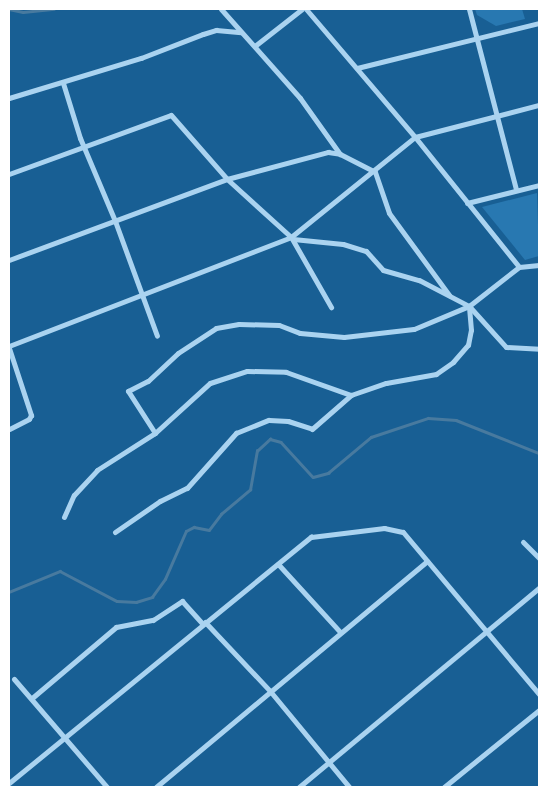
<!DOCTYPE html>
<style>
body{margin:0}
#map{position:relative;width:548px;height:796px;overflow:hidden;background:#185f94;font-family:"PT Sans Narrow",sans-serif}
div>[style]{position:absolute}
.green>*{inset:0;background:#2878b1}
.stream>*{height:2.5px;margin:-1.25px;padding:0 1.25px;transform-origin:1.25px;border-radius:1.25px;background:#487a9f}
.minor>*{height:5px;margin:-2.5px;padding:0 2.5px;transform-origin:2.5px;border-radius:2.5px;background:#aad3f0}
span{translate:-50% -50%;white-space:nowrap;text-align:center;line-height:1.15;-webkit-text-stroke:4px #185f94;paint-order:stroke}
.frame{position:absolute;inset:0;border:10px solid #fff;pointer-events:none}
</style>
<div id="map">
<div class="green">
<div style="clip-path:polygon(475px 9px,522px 9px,525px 19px,496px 26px,477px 15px)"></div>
<div style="clip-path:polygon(537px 193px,539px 256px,525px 260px,482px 207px)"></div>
</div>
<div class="stream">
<div style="left:9px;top:9px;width:14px;rotate:12deg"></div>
<div style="left:23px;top:12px;width:31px;rotate:-6deg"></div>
<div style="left:9px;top:592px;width:55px;rotate:-22.4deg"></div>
<div style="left:60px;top:571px;width:64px;rotate:27.8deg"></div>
<div style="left:117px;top:601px;width:19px;rotate:3deg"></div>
<div style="left:136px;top:602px;width:17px;rotate:-17deg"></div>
<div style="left:152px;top:597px;width:22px;rotate:-54deg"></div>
<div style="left:165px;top:579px;width:52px;rotate:-66.4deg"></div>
<div style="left:186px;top:531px;width:9px;rotate:-27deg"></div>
<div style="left:194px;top:527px;width:15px;rotate:11deg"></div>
<div style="left:209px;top:530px;width:20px;rotate:-53deg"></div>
<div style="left:221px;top:514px;width:38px;rotate:-40deg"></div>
<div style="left:250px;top:490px;width:40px;rotate:-80deg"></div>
<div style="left:257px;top:451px;width:18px;rotate:-43deg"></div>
<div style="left:270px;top:439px;width:11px;rotate:15deg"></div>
<div style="left:281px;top:442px;width:47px;rotate:47.6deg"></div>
<div style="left:313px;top:477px;width:16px;rotate:-15deg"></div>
<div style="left:328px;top:473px;width:56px;rotate:-39.9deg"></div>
<div style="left:371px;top:437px;width:60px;rotate:-18.4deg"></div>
<div style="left:428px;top:418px;width:28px;rotate:4deg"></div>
<div style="left:456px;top:420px;width:89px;rotate:21.7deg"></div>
</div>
<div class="minor">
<div style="left:221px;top:9px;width:119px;rotate:48.4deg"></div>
<div style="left:300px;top:98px;width:69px;rotate:54.5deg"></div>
<div style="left:340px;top:154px;width:39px;rotate:27deg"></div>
<div style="left:375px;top:172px;width:43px;rotate:71.1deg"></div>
<div style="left:389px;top:213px;width:102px;rotate:53.8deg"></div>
<div style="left:306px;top:9px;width:168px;rotate:49.6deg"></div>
<div style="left:415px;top:137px;width:166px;rotate:51.3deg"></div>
<div style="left:519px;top:267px;width:20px;rotate:-6deg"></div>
<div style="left:469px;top:9px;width:187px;rotate:75.4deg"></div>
<div style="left:256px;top:45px;width:58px;rotate:-38deg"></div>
<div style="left:357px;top:68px;width:187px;rotate:-13.9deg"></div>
<div style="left:63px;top:83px;width:58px;rotate:72.8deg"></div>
<div style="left:80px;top:138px;width:90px;rotate:67.1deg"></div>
<div style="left:115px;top:221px;width:122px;rotate:69.9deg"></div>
<div style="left:9px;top:98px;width:138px;rotate:-16.9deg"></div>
<div style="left:141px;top:58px;width:66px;rotate:-21.2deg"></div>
<div style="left:203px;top:34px;width:14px;rotate:-17deg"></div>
<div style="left:216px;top:30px;width:25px;rotate:5deg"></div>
<div style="left:9px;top:174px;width:172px;rotate:-20deg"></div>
<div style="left:171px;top:115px;width:85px;rotate:48.8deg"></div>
<div style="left:227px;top:179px;width:86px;rotate:42.2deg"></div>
<div style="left:291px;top:237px;width:81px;rotate:60.3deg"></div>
<div style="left:467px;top:203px;width:74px;rotate:-14deg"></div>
<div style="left:293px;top:239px;width:50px;rotate:5.7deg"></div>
<div style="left:343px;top:244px;width:24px;rotate:17deg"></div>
<div style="left:366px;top:251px;width:25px;rotate:48deg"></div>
<div style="left:383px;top:270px;width:37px;rotate:16deg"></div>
<div style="left:419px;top:280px;width:56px;rotate:27.5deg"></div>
<div style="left:469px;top:306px;width:55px;rotate:47.9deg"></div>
<div style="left:506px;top:347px;width:33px;rotate:3deg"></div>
<div style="left:9px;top:260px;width:233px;rotate:-20.4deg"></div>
<div style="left:227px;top:179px;width:105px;rotate:-15deg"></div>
<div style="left:328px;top:152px;width:12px;rotate:9deg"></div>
<div style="left:9px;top:346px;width:302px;rotate:-21.1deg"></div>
<div style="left:291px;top:237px;width:159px;rotate:-38.9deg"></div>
<div style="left:415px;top:137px;width:128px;rotate:-14.5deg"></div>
<div style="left:9px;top:348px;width:71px;rotate:71.8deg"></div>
<div style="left:31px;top:415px;width:4px;rotate:117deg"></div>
<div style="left:29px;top:419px;width:22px;rotate:153deg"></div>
<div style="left:155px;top:433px;width:50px;rotate:-122.7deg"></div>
<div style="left:128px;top:391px;width:22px;rotate:-27deg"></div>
<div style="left:148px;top:381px;width:41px;rotate:-43deg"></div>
<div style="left:178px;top:353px;width:45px;rotate:-33.3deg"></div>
<div style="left:216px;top:328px;width:23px;rotate:-10deg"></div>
<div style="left:239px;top:324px;width:40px;rotate:1.4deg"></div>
<div style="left:279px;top:325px;width:22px;rotate:21deg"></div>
<div style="left:300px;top:333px;width:44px;rotate:5.2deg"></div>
<div style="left:344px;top:337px;width:70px;rotate:-6.5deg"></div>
<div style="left:414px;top:329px;width:60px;rotate:-22.7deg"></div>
<div style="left:469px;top:306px;width:63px;rotate:-38deg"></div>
<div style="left:64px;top:517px;width:24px;rotate:-66deg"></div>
<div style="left:74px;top:495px;width:34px;rotate:-47deg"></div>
<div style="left:97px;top:470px;width:69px;rotate:-32.5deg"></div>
<div style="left:155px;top:433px;width:74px;rotate:-42.3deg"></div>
<div style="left:210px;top:383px;width:39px;rotate:-18deg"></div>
<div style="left:247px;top:371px;width:39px;rotate:1deg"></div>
<div style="left:286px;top:372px;width:69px;rotate:19.5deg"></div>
<div style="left:351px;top:395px;width:37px;rotate:-19deg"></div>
<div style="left:386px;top:383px;width:51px;rotate:-10.2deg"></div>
<div style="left:436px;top:374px;width:21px;rotate:-35deg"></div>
<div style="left:453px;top:362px;width:23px;rotate:-49deg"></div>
<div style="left:468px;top:345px;width:15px;rotate:-79deg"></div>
<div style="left:471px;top:330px;width:24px;rotate:-95deg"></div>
<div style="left:115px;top:532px;width:55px;rotate:-34.6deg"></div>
<div style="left:160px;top:501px;width:30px;rotate:-26deg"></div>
<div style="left:187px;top:488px;width:74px;rotate:-48.3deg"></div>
<div style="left:236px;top:433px;width:35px;rotate:-22deg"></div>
<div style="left:269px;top:420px;width:19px;rotate:3deg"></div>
<div style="left:288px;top:421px;width:25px;rotate:18deg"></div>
<div style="left:312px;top:429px;width:52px;rotate:-41.1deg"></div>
<div style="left:523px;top:542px;width:23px;rotate:45deg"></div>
<div style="left:278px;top:564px;width:92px;rotate:47.6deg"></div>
<div style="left:205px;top:622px;width:95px;rotate:46.7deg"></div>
<div style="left:270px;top:691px;width:124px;rotate:50.5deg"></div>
<div style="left:14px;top:679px;width:143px;rotate:49.3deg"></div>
<div style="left:32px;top:698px;width:110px;rotate:-40.2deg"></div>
<div style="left:116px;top:627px;width:38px;rotate:-11deg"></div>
<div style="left:153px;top:620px;width:35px;rotate:-33deg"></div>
<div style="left:182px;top:601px;width:31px;rotate:48deg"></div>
<div style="left:9px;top:783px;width:390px;rotate:-39.2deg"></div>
<div style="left:311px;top:537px;width:74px;rotate:-7deg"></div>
<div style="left:384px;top:528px;width:19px;rotate:12deg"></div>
<div style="left:403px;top:532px;width:212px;rotate:50deg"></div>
<div style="left:156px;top:787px;width:353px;rotate:-39.8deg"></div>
<div style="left:299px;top:787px;width:312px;rotate:-39.7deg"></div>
<div style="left:444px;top:787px;width:122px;rotate:-39deg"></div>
</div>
<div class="frame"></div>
</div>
